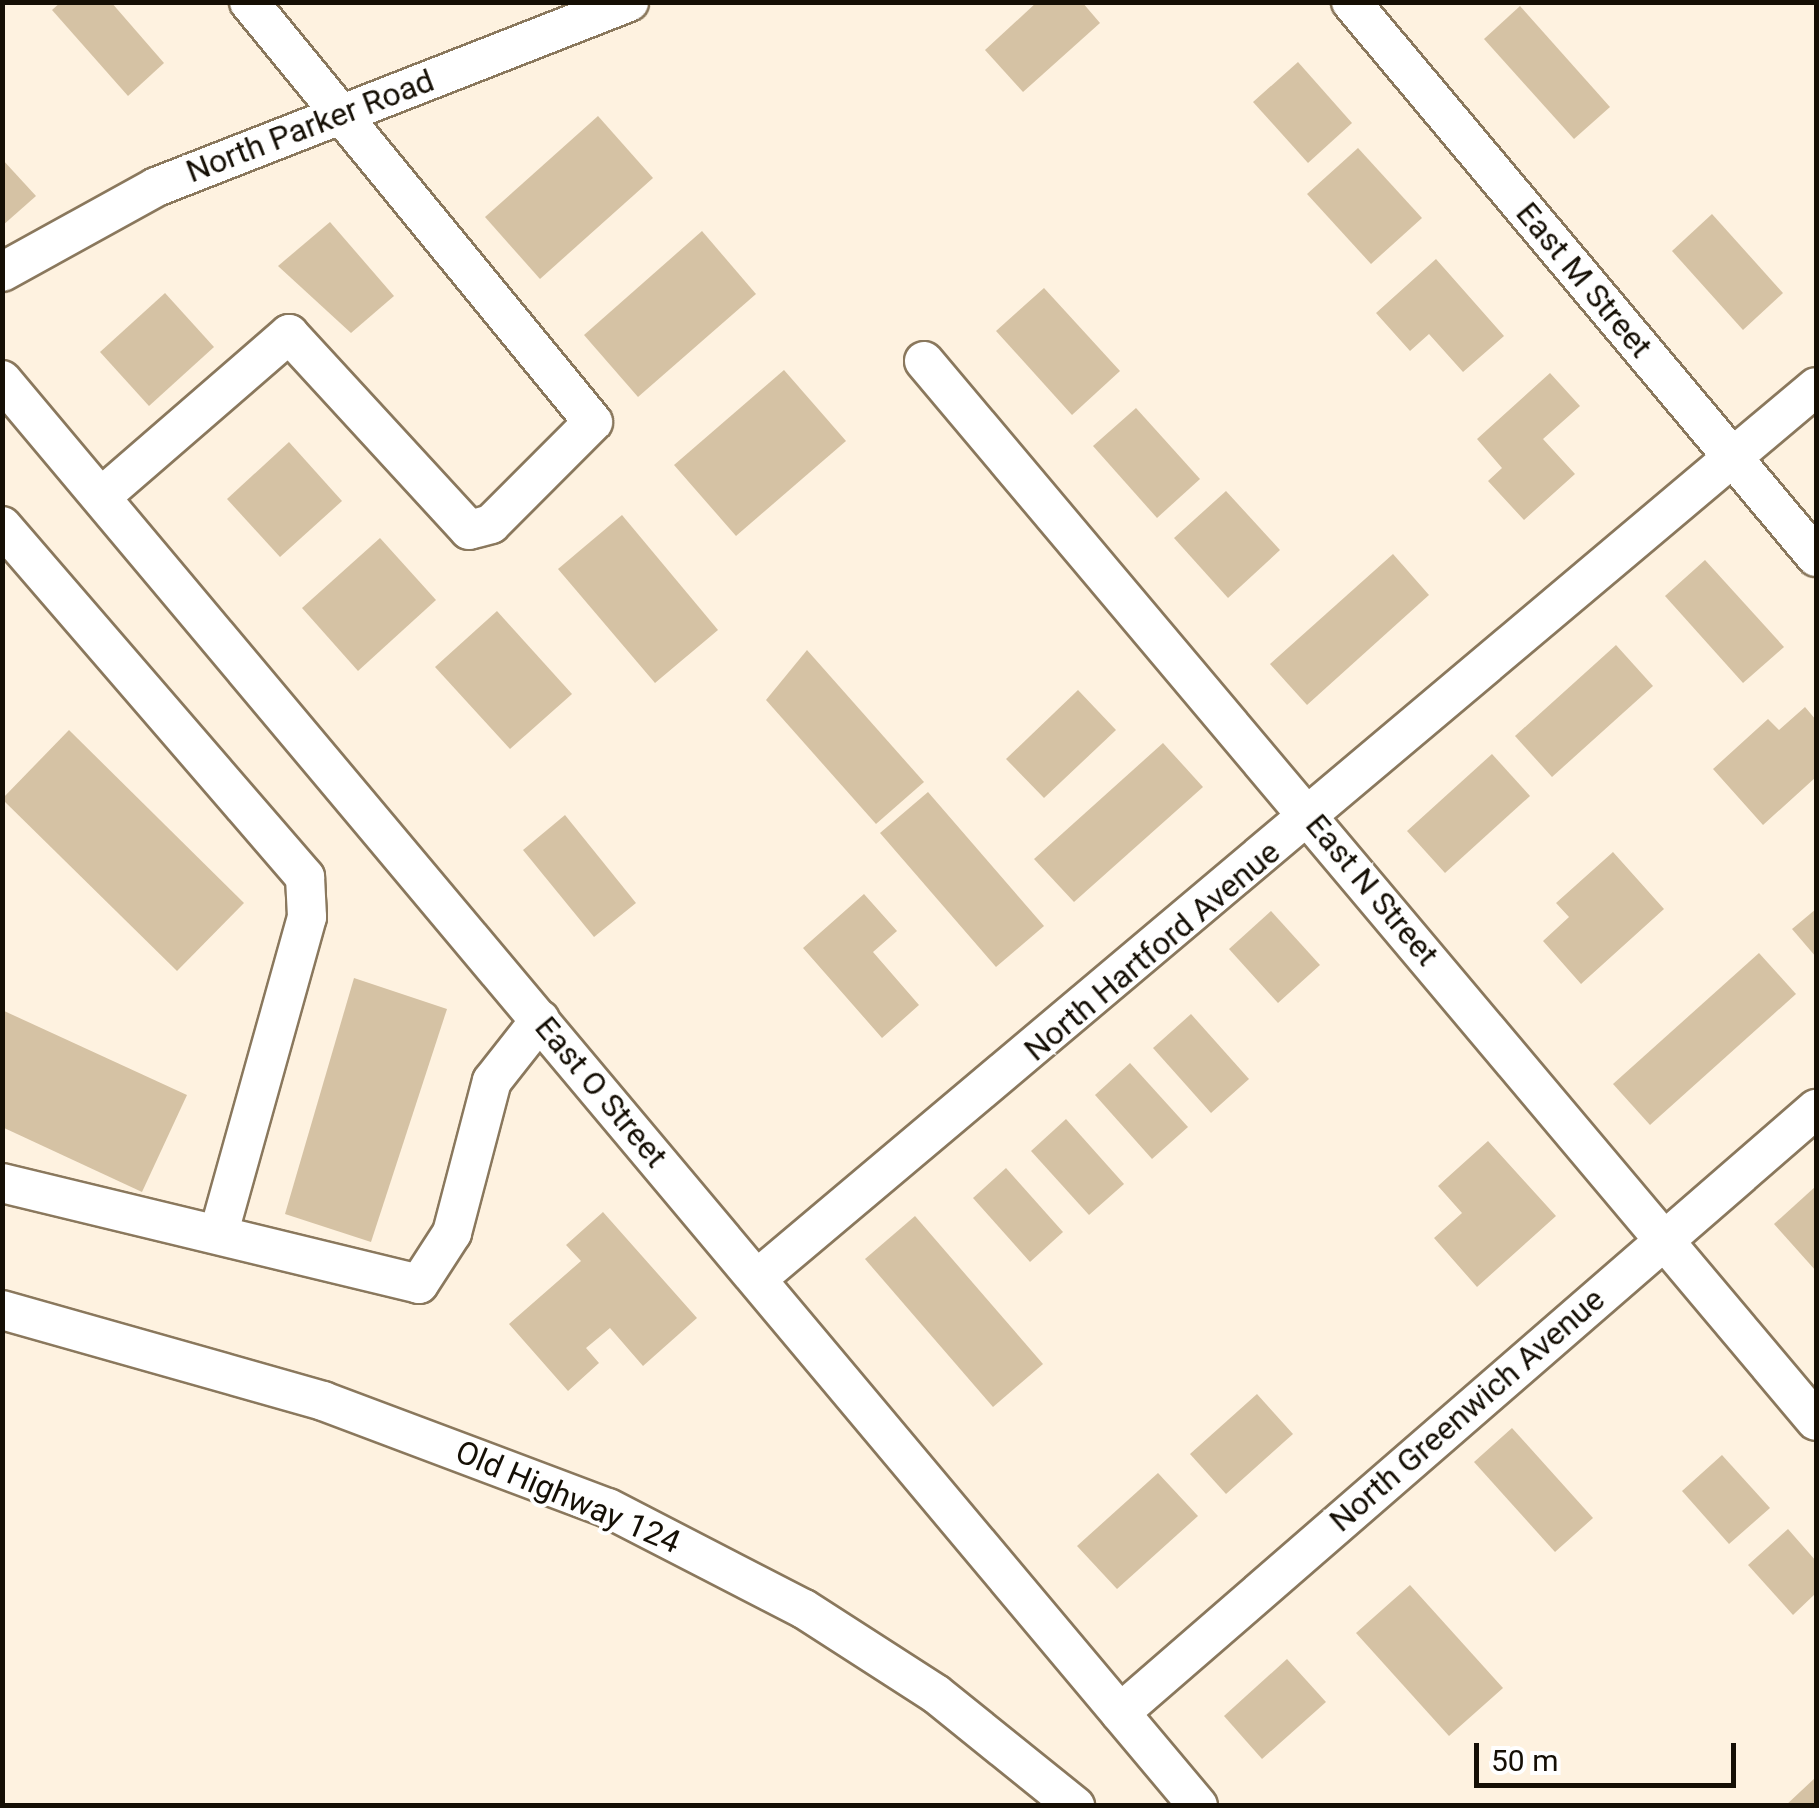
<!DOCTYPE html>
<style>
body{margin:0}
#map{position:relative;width:1819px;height:1808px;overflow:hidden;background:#fef2e0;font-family:Roboto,sans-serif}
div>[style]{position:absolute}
.building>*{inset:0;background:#d5c2a4}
.roads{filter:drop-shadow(2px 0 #8a785d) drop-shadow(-2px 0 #8a785d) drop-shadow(0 2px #8a785d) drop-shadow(0 -2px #8a785d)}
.minor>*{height:38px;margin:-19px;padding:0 19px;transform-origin:19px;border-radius:19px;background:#fff}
span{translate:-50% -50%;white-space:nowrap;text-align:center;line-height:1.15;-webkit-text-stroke:8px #fff;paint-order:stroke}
.street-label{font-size:32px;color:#150f05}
.frame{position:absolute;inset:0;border:5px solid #150f05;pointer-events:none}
.scale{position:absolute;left:1474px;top:1743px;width:262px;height:45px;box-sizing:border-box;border:5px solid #150f05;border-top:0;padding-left:12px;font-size:30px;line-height:35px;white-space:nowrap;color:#150f05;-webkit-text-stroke:8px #fff;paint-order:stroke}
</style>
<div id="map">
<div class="building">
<div style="clip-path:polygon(61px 2px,111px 2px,164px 63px,128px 96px,52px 10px)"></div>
<div style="clip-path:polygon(1037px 2px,1082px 2px,1100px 23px,1023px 92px,985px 50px)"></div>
<div style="clip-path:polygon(1520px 6px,1610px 107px,1574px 139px,1484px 39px)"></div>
<div style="clip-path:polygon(1298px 62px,1352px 123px,1308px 163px,1253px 102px)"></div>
<div style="clip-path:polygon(598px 116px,653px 178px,540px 279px,485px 217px)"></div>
<div style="clip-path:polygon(1358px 148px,1422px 218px,1371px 264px,1307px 194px)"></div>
<div style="clip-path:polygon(2px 159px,36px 196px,2px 226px)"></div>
<div style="clip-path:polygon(1712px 214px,1783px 293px,1743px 330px,1672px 251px)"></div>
<div style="clip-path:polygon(330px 222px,394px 296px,351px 333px,278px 266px)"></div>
<div style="clip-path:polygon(702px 231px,756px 294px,638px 397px,584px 335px)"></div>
<div style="clip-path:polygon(1436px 259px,1504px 336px,1463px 372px,1429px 334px,1410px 351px,1376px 313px)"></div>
<div style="clip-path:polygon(1044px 288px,1120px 371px,1072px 415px,996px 331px)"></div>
<div style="clip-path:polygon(165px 293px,214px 347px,149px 406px,100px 352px)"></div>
<div style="clip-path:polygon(784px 370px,846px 441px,736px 536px,674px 465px)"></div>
<div style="clip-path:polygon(1550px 373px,1580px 406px,1543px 439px,1575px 474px,1524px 520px,1488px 481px,1502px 468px,1477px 439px)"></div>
<div style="clip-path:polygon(1136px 408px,1200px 479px,1157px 518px,1093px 446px)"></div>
<div style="clip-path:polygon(289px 442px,342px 501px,280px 557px,227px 499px)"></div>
<div style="clip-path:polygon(1226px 491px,1280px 550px,1228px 598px,1174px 538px)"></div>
<div style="clip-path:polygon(622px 515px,718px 630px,655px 683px,558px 569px)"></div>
<div style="clip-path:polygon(380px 538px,436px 600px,358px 671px,302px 608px)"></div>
<div style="clip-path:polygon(1393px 554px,1429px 595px,1307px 705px,1270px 664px)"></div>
<div style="clip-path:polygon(1705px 560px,1784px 647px,1743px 683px,1665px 596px)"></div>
<div style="clip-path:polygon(497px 611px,572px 694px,510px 749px,435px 667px)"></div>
<div style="clip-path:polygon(1616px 645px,1653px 686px,1552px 777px,1515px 736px)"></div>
<div style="clip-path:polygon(807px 650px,924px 782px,876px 824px,766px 700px)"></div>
<div style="clip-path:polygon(1078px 690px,1116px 730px,1044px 798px,1006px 759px)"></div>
<div style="clip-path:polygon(1805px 707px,1816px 720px,1816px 777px,1763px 825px,1713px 769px,1768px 719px,1779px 730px)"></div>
<div style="clip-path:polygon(69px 730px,244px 903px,177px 971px,2px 799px)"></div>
<div style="clip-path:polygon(1163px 743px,1203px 787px,1074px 902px,1034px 859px)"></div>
<div style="clip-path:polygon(1492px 754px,1530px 796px,1445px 873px,1407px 831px)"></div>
<div style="clip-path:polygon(928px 792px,1044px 926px,996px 967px,880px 833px)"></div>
<div style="clip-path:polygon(565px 815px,636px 903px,594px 937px,523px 850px)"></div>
<div style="clip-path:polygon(1613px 852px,1664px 909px,1581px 984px,1543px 941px,1569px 917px,1556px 903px)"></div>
<div style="clip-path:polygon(864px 894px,897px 931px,873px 952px,919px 1005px,882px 1038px,803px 948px)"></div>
<div style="clip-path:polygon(1816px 909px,1816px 957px,1792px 929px)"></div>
<div style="clip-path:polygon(1271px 911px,1320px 965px,1278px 1003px,1229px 949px)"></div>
<div style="clip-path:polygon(1759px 953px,1796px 994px,1650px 1125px,1613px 1084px)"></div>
<div style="clip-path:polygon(354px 978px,447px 1009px,371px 1242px,285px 1214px)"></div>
<div style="clip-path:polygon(2px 1010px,187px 1095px,142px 1192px,2px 1127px)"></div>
<div style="clip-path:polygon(1191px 1014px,1249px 1079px,1211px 1113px,1153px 1048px)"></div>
<div style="clip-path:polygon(1130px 1063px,1188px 1127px,1152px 1159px,1095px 1095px)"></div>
<div style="clip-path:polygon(1066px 1119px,1124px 1184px,1089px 1215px,1031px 1151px)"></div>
<div style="clip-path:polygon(1488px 1141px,1556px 1216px,1477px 1287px,1434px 1238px,1462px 1213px,1438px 1186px)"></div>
<div style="clip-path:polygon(1006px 1168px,1063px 1232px,1030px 1262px,973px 1198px)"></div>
<div style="clip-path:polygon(1816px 1186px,1816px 1271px,1774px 1224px)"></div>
<div style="clip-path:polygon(603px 1212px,697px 1318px,643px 1366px,610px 1328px,586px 1348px,599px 1363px,568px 1391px,509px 1324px,581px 1261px,566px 1245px)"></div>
<div style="clip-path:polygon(915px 1216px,1043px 1364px,993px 1407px,865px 1259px)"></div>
<div style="clip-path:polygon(1257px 1394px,1293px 1434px,1226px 1494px,1190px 1454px)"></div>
<div style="clip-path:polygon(1512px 1428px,1593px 1518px,1555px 1552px,1474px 1462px)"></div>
<div style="clip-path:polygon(1722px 1455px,1770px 1508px,1729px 1544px,1682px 1491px)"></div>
<div style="clip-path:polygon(1158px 1473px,1198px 1516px,1117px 1589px,1077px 1546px)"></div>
<div style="clip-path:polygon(1788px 1529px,1816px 1561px,1816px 1593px,1793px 1615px,1748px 1565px)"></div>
<div style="clip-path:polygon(1410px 1585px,1503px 1688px,1449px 1736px,1356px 1633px)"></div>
<div style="clip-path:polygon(1287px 1659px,1326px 1702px,1262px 1759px,1224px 1716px)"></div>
<div style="clip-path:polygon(1816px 1777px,1816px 1806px,1785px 1806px)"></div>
</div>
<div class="roads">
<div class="minor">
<div style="left:1351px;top:2px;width:724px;rotate:50.04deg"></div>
<div style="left:2px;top:272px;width:176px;rotate:-28.9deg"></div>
<div style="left:156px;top:187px;width:508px;rotate:-21.36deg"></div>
<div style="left:924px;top:361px;width:1385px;rotate:49.92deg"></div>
<div style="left:2px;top:380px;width:1861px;rotate:50.01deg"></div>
<div style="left:101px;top:497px;width:249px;rotate:-40.9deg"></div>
<div style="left:289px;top:334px;width:266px;rotate:47.4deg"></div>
<div style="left:469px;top:530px;width:23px;rotate:-15deg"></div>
<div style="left:491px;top:524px;width:144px;rotate:-45deg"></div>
<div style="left:593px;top:422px;width:543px;rotate:-129.32deg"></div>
<div style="left:2px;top:526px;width:464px;rotate:49.2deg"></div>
<div style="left:305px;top:877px;width:40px;rotate:87.1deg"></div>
<div style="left:307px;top:917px;width:328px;rotate:105.6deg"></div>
<div style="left:2px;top:1183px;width:429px;rotate:13.6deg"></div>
<div style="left:419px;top:1284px;width:61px;rotate:-57.1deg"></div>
<div style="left:452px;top:1233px;width:157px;rotate:-75.3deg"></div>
<div style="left:492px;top:1081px;width:78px;rotate:-51.8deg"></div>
<div style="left:758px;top:1278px;width:1383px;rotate:-40.1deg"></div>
<div style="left:2px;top:1310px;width:334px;rotate:15.8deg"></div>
<div style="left:323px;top:1401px;width:304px;rotate:20.6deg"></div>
<div style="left:608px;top:1508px;width:220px;rotate:27.3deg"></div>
<div style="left:804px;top:1609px;width:157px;rotate:32.8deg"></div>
<div style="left:936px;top:1694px;width:179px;rotate:38.9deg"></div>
<div style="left:1120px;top:1713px;width:922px;rotate:-40.95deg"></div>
</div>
</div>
<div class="street-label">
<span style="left:310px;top:126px;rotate:-21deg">North Parker Road</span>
<span style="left:1584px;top:280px;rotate:50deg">East M Street</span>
<span style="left:1372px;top:890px;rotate:50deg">East N Street</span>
<span style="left:1152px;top:951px;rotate:-40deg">North Hartford Avenue</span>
<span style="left:601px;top:1092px;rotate:50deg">East O Street</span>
<span style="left:1467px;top:1410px;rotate:-41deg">North Greenwich Avenue</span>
<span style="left:568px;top:1497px;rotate:23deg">Old Highway 124</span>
</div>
<div class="frame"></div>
<div class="scale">50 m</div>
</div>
